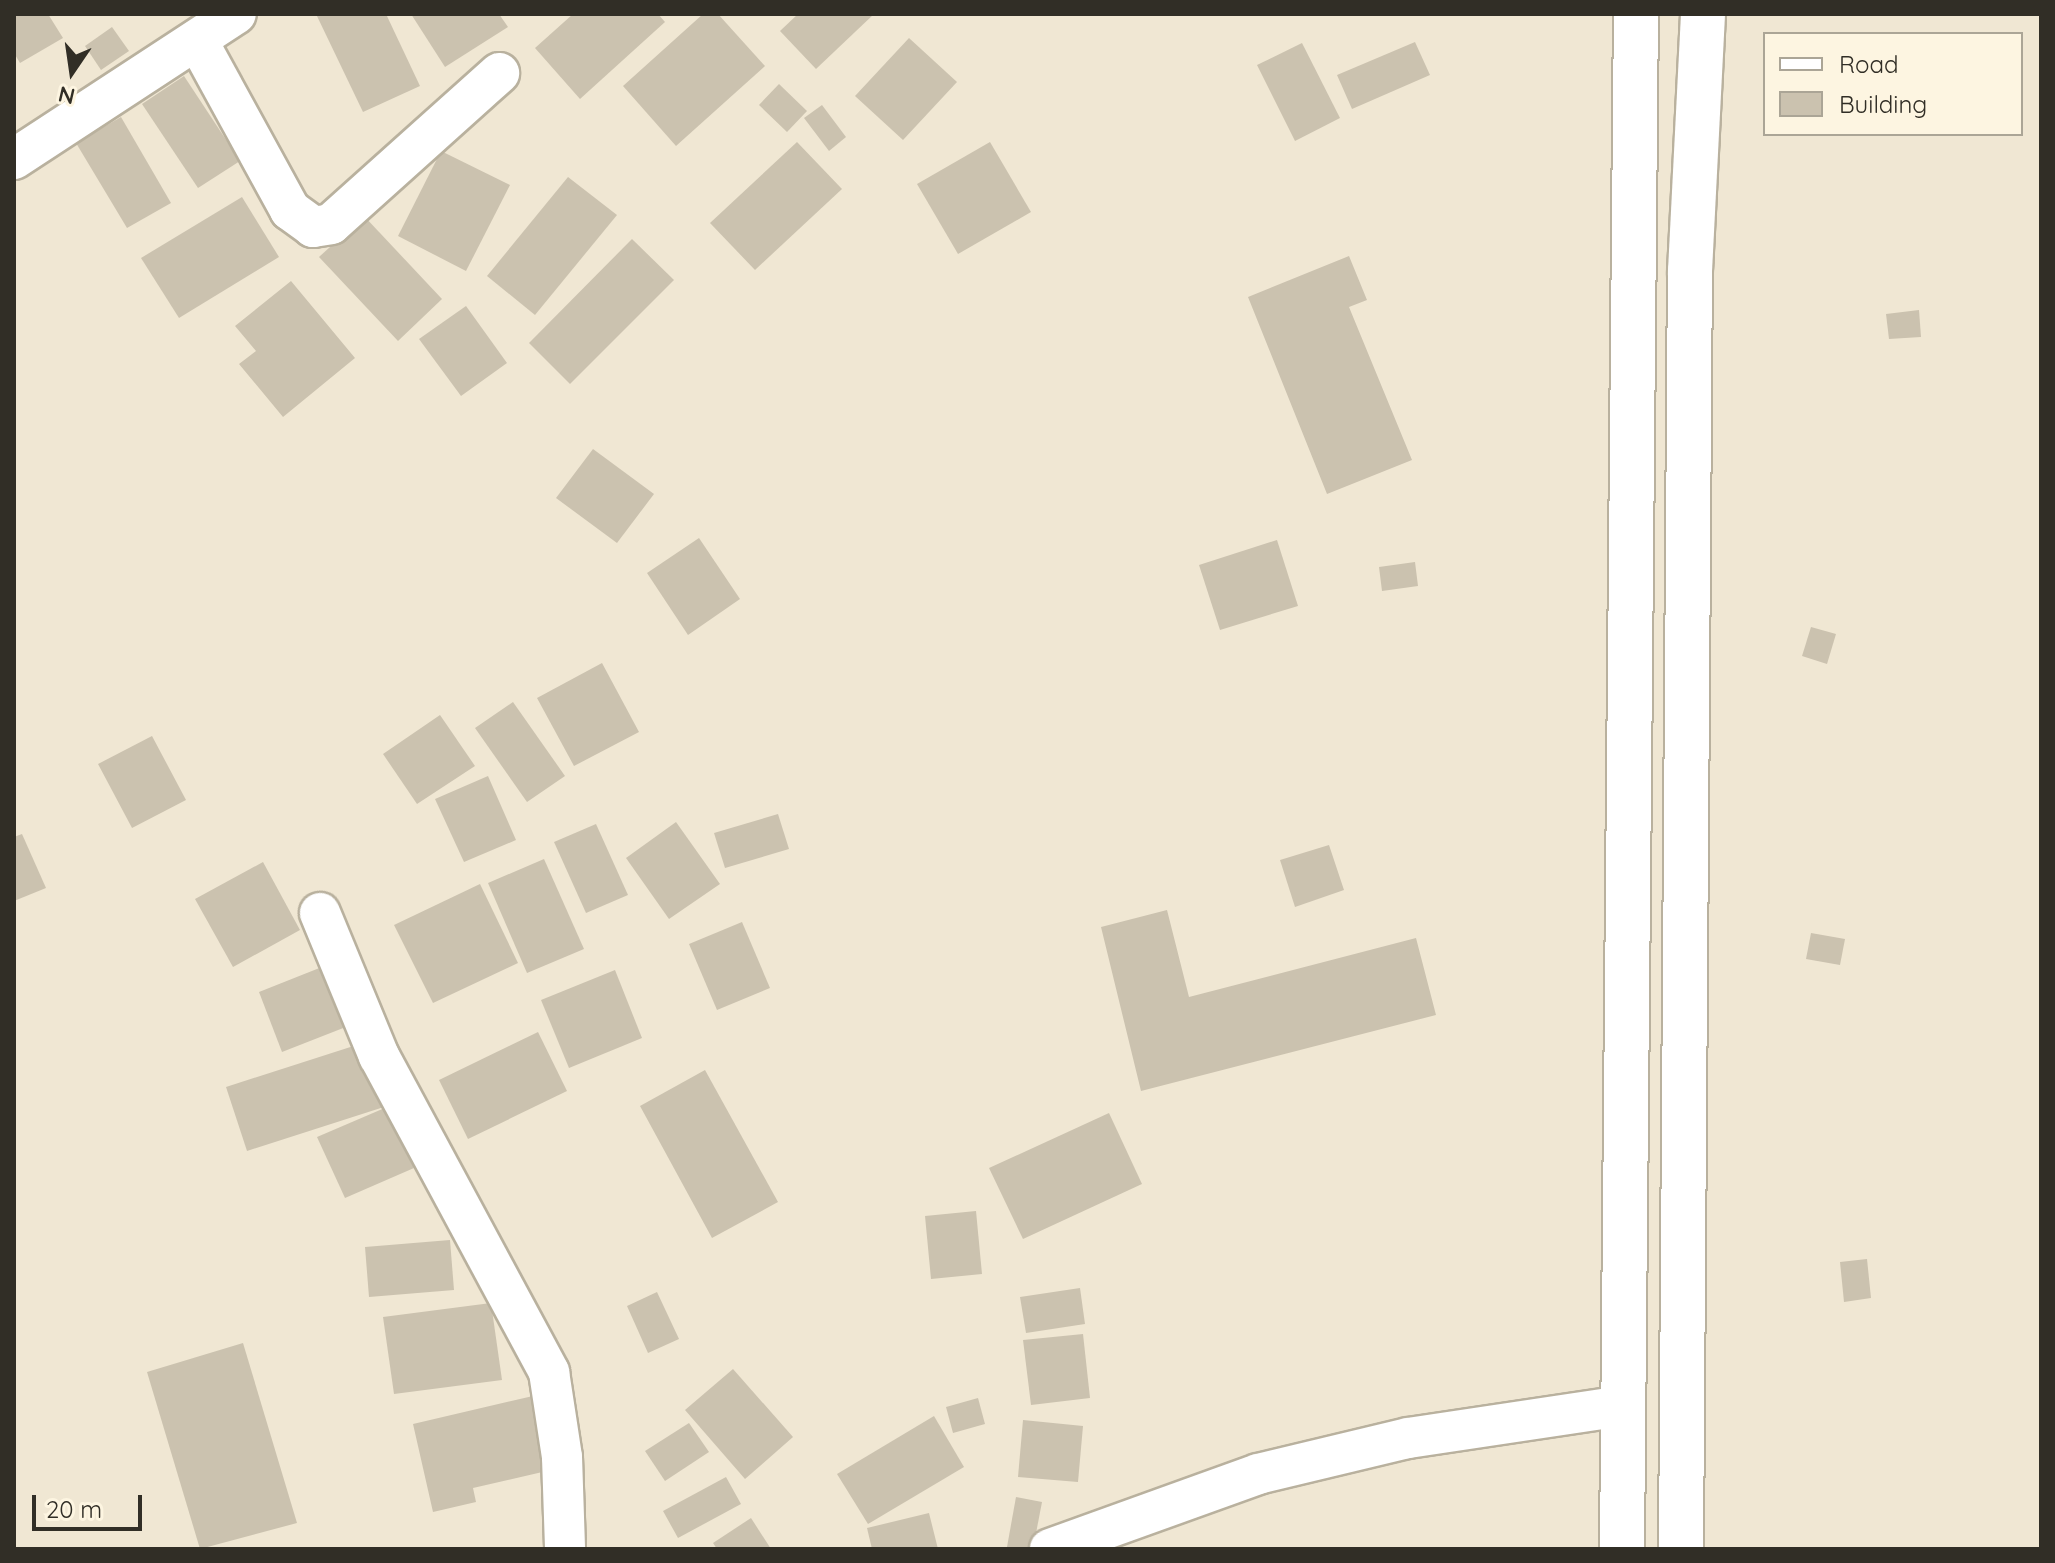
<!DOCTYPE html>
<style>
body{margin:0}
#map{position:relative;width:2055px;height:1563px;overflow:hidden;background:#f0e7d3;font-family:Quicksand,sans-serif}
div>[style]{position:absolute}
.building>*{inset:0;background:#cbc2af}
.roads{filter:drop-shadow(2px 0 #b9b19e) drop-shadow(-2px 0 #b9b19e) drop-shadow(0 2px #b9b19e) drop-shadow(0 -2px #b9b19e)}
.minor>*{height:40px;margin:-20px;padding:0 20px;transform-origin:20px;border-radius:20px;background:#fff}
.highway>*{height:44px;margin:-22px;padding:0 22px;transform-origin:22px;border-radius:22px;background:#fff}
span{translate:-50% -50%;white-space:nowrap;text-align:center;line-height:1.15;-webkit-text-stroke:7px #fdf5e1;paint-order:stroke}
.frame{position:absolute;inset:0;border:16px solid #312e26;pointer-events:none}
.legend{position:absolute;left:1763px;top:32px;width:260px;height:104px;box-sizing:border-box;background:#fdf5e1;border:2px solid #aba596;margin:0;padding:10px 14px;list-style:none;font-size:24px;color:#312e26}
.legend li{display:flex;align-items:center;gap:16px;height:40px}
.legend b{width:40px;border:2px solid #aba596}
.north{position:absolute;left:32px;top:32px;width:80px;height:80px;-webkit-text-stroke:6px #fdf5e1;paint-order:stroke;rotate:193deg;font-size:22px;font-weight:700;line-height:32px;text-align:center;color:#312e26}
.north::after{content:'';display:block;margin:auto;width:28px;height:36px;background:#312e26;clip-path:polygon(50% 0,100% 100%,50% 72%,0 100%)}
.scale{position:absolute;left:32px;top:1495px;width:110px;height:36px;box-sizing:border-box;border:4px solid #312e26;border-top:0;padding-left:10px;font-size:24px;line-height:28px;white-space:nowrap;color:#312e26;-webkit-text-stroke:6px #fdf5e1;paint-order:stroke}
</style>
<div id="map">
<div class="building">
<div style="clip-path:polygon(14px 14px,48px 14px,63px 38px,20px 63px,14px 53px)"></div>
<div style="clip-path:polygon(316px 14px,386px 14px,420px 86px,363px 112px)"></div>
<div style="clip-path:polygon(411px 14px,499px 14px,508px 27px,445px 67px)"></div>
<div style="clip-path:polygon(573px 14px,658px 14px,665px 22px,580px 99px,535px 48px)"></div>
<div style="clip-path:polygon(703px 14px,718px 14px,765px 66px,676px 146px,623px 86px)"></div>
<div style="clip-path:polygon(798px 14px,874px 14px,816px 69px,780px 31px)"></div>
<div style="clip-path:polygon(112px 27px,129px 51px,101px 70px,85px 46px)"></div>
<div style="clip-path:polygon(909px 38px,957px 82px,903px 140px,855px 96px)"></div>
<div style="clip-path:polygon(1415px 42px,1430px 75px,1352px 109px,1337px 75px)"></div>
<div style="clip-path:polygon(1302px 43px,1340px 118px,1295px 141px,1257px 65px)"></div>
<div style="clip-path:polygon(184px 76px,240px 161px,198px 188px,142px 104px)"></div>
<div style="clip-path:polygon(779px 84px,807px 111px,787px 132px,759px 105px)"></div>
<div style="clip-path:polygon(822px 105px,846px 137px,829px 151px,804px 118px)"></div>
<div style="clip-path:polygon(121px 117px,171px 203px,127px 228px,76px 143px)"></div>
<div style="clip-path:polygon(797px 142px,842px 189px,755px 270px,710px 223px)"></div>
<div style="clip-path:polygon(990px 142px,1031px 212px,958px 254px,917px 184px)"></div>
<div style="clip-path:polygon(441px 151px,510px 185px,466px 271px,398px 236px)"></div>
<div style="clip-path:polygon(568px 177px,617px 215px,535px 315px,487px 276px)"></div>
<div style="clip-path:polygon(242px 197px,279px 257px,179px 318px,141px 258px)"></div>
<div style="clip-path:polygon(364px 216px,442px 299px,398px 341px,319px 257px)"></div>
<div style="clip-path:polygon(632px 239px,674px 280px,570px 384px,529px 343px)"></div>
<div style="clip-path:polygon(1349px 256px,1367px 300px,1349px 307px,1412px 460px,1327px 494px,1248px 297px)"></div>
<div style="clip-path:polygon(291px 281px,355px 358px,283px 417px,239px 364px,256px 351px,235px 326px)"></div>
<div style="clip-path:polygon(466px 306px,507px 363px,461px 396px,419px 339px)"></div>
<div style="clip-path:polygon(1919px 310px,1921px 337px,1889px 339px,1886px 314px)"></div>
<div style="clip-path:polygon(593px 449px,654px 494px,617px 543px,556px 498px)"></div>
<div style="clip-path:polygon(699px 538px,740px 599px,688px 635px,647px 573px)"></div>
<div style="clip-path:polygon(1277px 540px,1298px 606px,1220px 630px,1199px 565px)"></div>
<div style="clip-path:polygon(1415px 562px,1418px 586px,1382px 591px,1379px 567px)"></div>
<div style="clip-path:polygon(1811px 627px,1836px 634px,1827px 664px,1802px 656px)"></div>
<div style="clip-path:polygon(602px 663px,639px 732px,574px 766px,537px 698px)"></div>
<div style="clip-path:polygon(513px 702px,565px 776px,527px 802px,475px 728px)"></div>
<div style="clip-path:polygon(440px 715px,475px 766px,417px 804px,383px 754px)"></div>
<div style="clip-path:polygon(152px 736px,186px 800px,132px 828px,98px 764px)"></div>
<div style="clip-path:polygon(488px 776px,516px 840px,464px 862px,435px 799px)"></div>
<div style="clip-path:polygon(778px 814px,789px 849px,725px 868px,714px 833px)"></div>
<div style="clip-path:polygon(676px 822px,720px 884px,669px 919px,626px 858px)"></div>
<div style="clip-path:polygon(596px 824px,628px 895px,586px 913px,554px 842px)"></div>
<div style="clip-path:polygon(22px 834px,46px 888px,14px 901px,14px 837px)"></div>
<div style="clip-path:polygon(1329px 845px,1344px 890px,1295px 907px,1280px 860px)"></div>
<div style="clip-path:polygon(544px 859px,584px 949px,527px 973px,488px 883px)"></div>
<div style="clip-path:polygon(263px 862px,300px 930px,233px 967px,195px 899px)"></div>
<div style="clip-path:polygon(480px 884px,518px 963px,433px 1003px,394px 925px)"></div>
<div style="clip-path:polygon(1167px 910px,1189px 997px,1416px 938px,1436px 1015px,1141px 1091px,1101px 927px)"></div>
<div style="clip-path:polygon(742px 922px,770px 988px,717px 1010px,689px 944px)"></div>
<div style="clip-path:polygon(1811px 933px,1845px 939px,1840px 965px,1806px 959px)"></div>
<div style="clip-path:polygon(332px 963px,356px 1023px,282px 1052px,259px 992px)"></div>
<div style="clip-path:polygon(615px 970px,642px 1038px,569px 1068px,541px 1000px)"></div>
<div style="clip-path:polygon(538px 1032px,567px 1091px,468px 1139px,439px 1080px)"></div>
<div style="clip-path:polygon(366px 1042px,387px 1106px,247px 1151px,226px 1087px)"></div>
<div style="clip-path:polygon(705px 1070px,778px 1202px,712px 1238px,640px 1106px)"></div>
<div style="clip-path:polygon(387px 1107px,414px 1168px,345px 1198px,317px 1137px)"></div>
<div style="clip-path:polygon(1109px 1113px,1142px 1184px,1023px 1239px,989px 1168px)"></div>
<div style="clip-path:polygon(976px 1211px,982px 1274px,931px 1279px,925px 1216px)"></div>
<div style="clip-path:polygon(450px 1240px,454px 1290px,369px 1297px,365px 1247px)"></div>
<div style="clip-path:polygon(1867px 1259px,1871px 1298px,1844px 1302px,1840px 1262px)"></div>
<div style="clip-path:polygon(1080px 1288px,1085px 1324px,1026px 1333px,1020px 1297px)"></div>
<div style="clip-path:polygon(657px 1292px,679px 1339px,648px 1353px,627px 1306px)"></div>
<div style="clip-path:polygon(491px 1303px,502px 1380px,394px 1394px,383px 1317px)"></div>
<div style="clip-path:polygon(1083px 1334px,1090px 1398px,1031px 1405px,1023px 1340px)"></div>
<div style="clip-path:polygon(243px 1343px,297px 1523px,200px 1549px,147px 1372px)"></div>
<div style="clip-path:polygon(733px 1369px,793px 1437px,745px 1479px,685px 1410px)"></div>
<div style="clip-path:polygon(533px 1396px,551px 1470px,473px 1488px,476px 1502px,433px 1512px,413px 1424px)"></div>
<div style="clip-path:polygon(978px 1398px,985px 1424px,953px 1433px,946px 1407px)"></div>
<div style="clip-path:polygon(934px 1416px,964px 1467px,868px 1524px,837px 1474px)"></div>
<div style="clip-path:polygon(1023px 1420px,1083px 1426px,1078px 1482px,1018px 1477px)"></div>
<div style="clip-path:polygon(689px 1423px,709px 1452px,665px 1481px,645px 1451px)"></div>
<div style="clip-path:polygon(726px 1477px,741px 1504px,678px 1538px,663px 1511px)"></div>
<div style="clip-path:polygon(1016px 1497px,1042px 1502px,1033px 1549px,1007px 1547px)"></div>
<div style="clip-path:polygon(929px 1513px,938px 1549px,872px 1549px,867px 1528px)"></div>
<div style="clip-path:polygon(751px 1518px,771px 1549px,717px 1549px,713px 1543px)"></div>
</div>
<div class="roads">
<div class="minor">
<div style="left:197px;top:40px;width:194px;rotate:61.3deg"></div>
<div style="left:290px;top:210px;width:29px;rotate:36deg"></div>
<div style="left:313px;top:227px;width:18px;rotate:-9deg"></div>
<div style="left:331px;top:224px;width:226px;rotate:-41.9deg"></div>
<div style="left:14px;top:159px;width:265px;rotate:-33.2deg"></div>
<div style="left:320px;top:913px;width:155px;rotate:67.6deg"></div>
<div style="left:379px;top:1056px;width:359px;rotate:61.7deg"></div>
<div style="left:549px;top:1372px;width:86px;rotate:81.3deg"></div>
<div style="left:562px;top:1457px;width:92px;rotate:88.1deg"></div>
<div style="left:1050px;top:1549px;width:221px;rotate:-19.8deg"></div>
<div style="left:1258px;top:1474px;width:154px;rotate:-13.5deg"></div>
<div style="left:1408px;top:1438px;width:217px;rotate:-8.5deg"></div>
</div>
<div class="highway">
<div style="left:1622px;top:1549px;width:1535px;rotate:-89.48deg"></div>
<div style="left:1681px;top:1549px;width:1278px;rotate:-89.6deg"></div>
<div style="left:1690px;top:271px;width:257px;rotate:-87.1deg"></div>
</div>
</div>
<div class="frame"></div>
<ul class="legend">
<li><b style="height:10px;background:#fff"></b>Road</li>
<li><b style="height:22px;background:#cbc2af"></b>Building</li>
</ul>
<div class="north">N</div>
<div class="scale">20 m</div>
</div>
